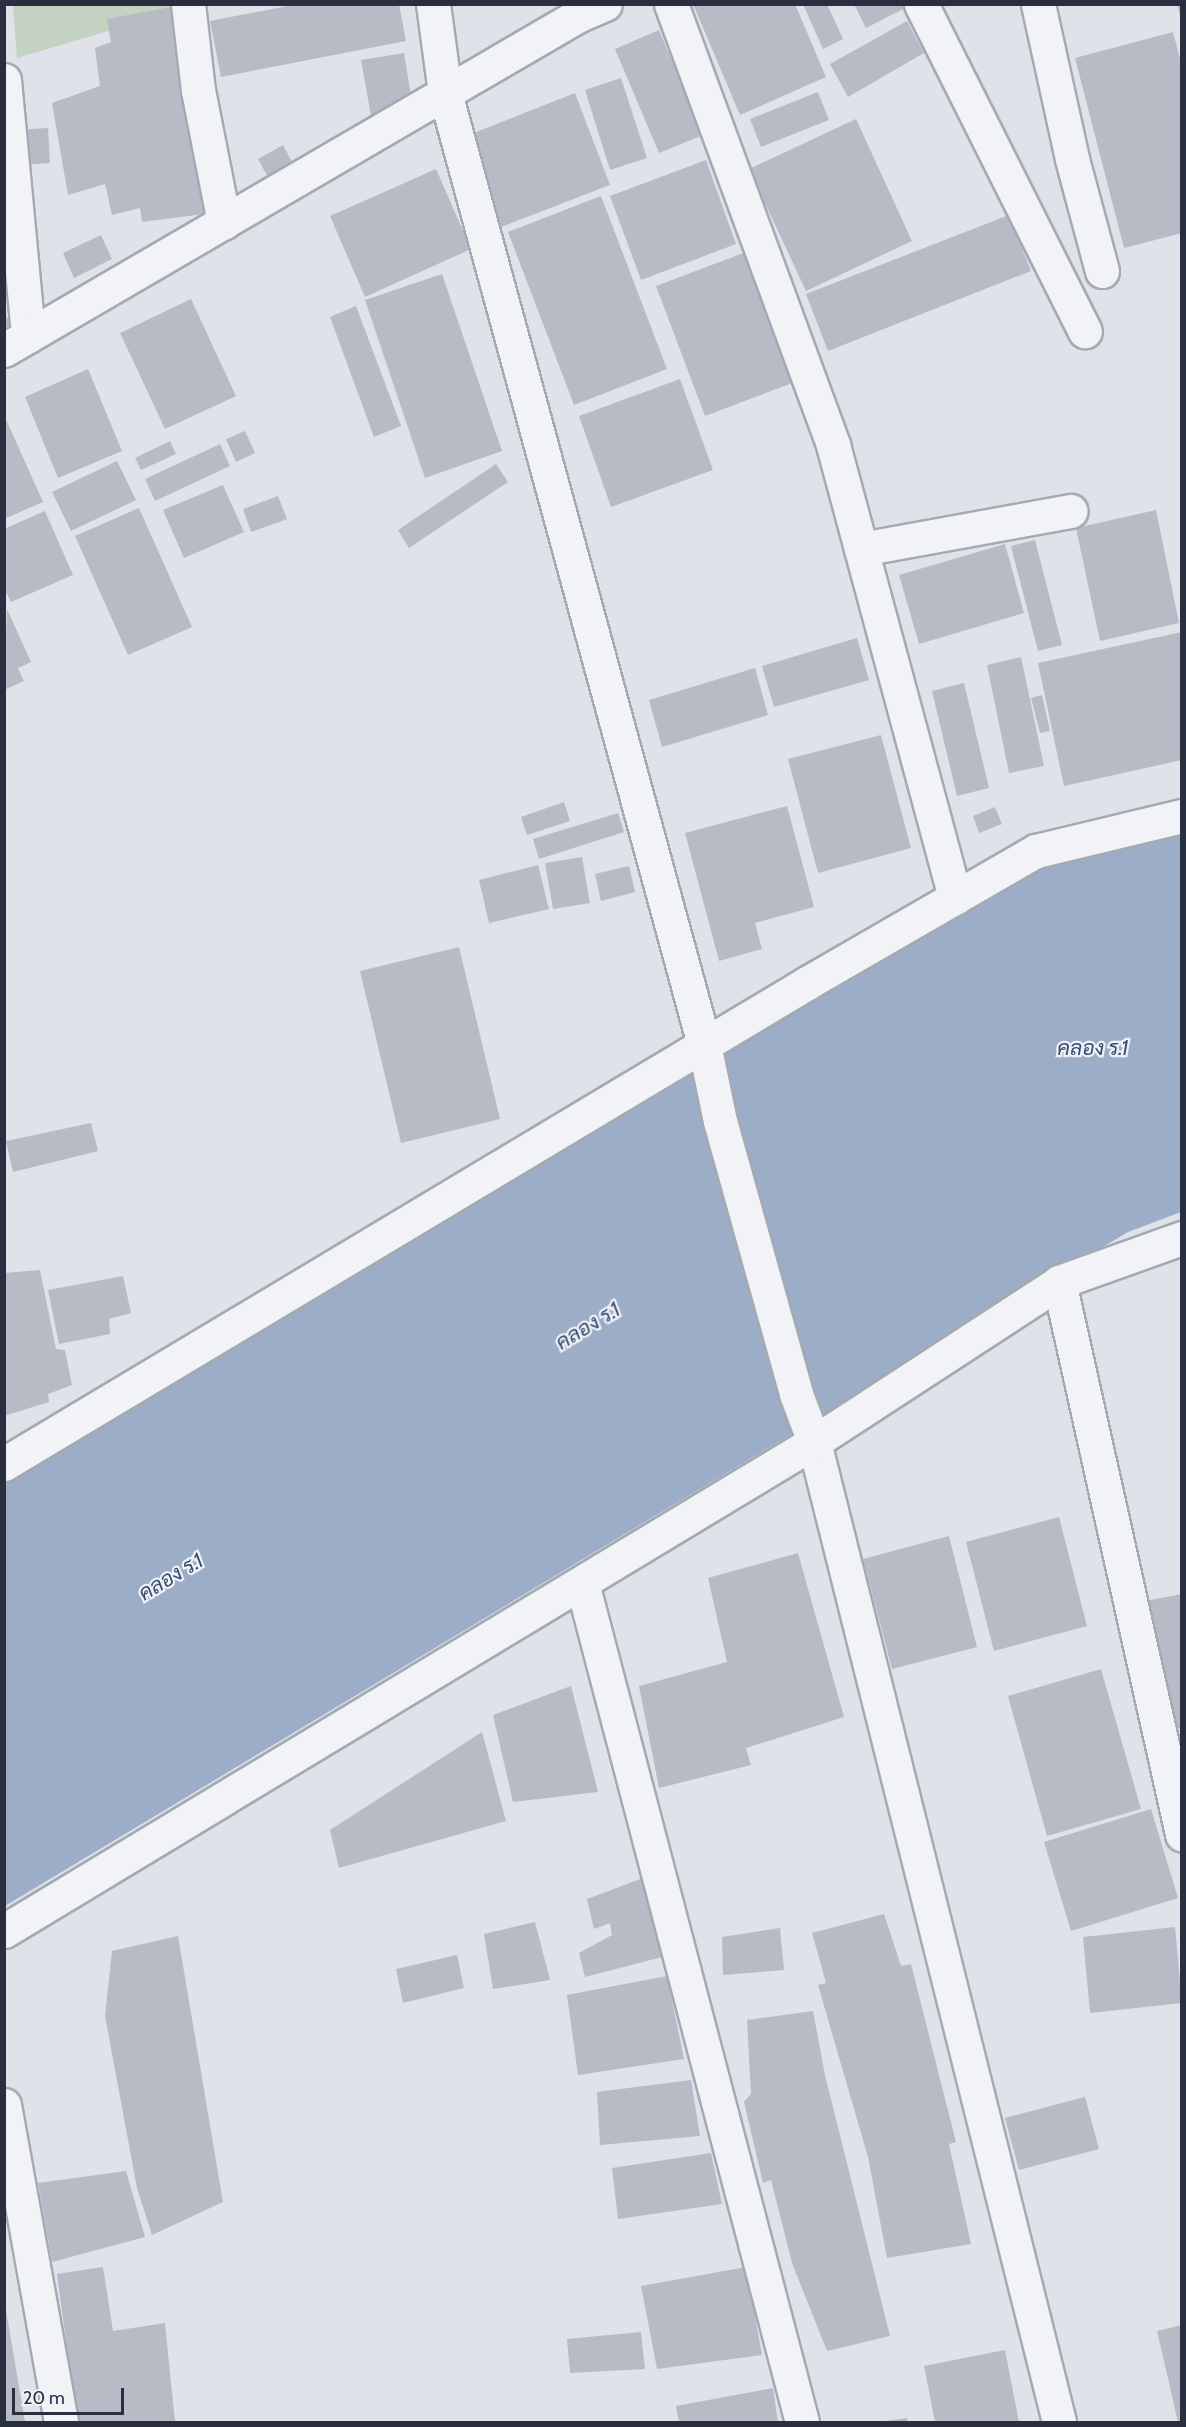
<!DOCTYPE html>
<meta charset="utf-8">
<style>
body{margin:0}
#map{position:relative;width:1186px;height:2427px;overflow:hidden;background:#dfe2e8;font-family:Cabin,Sarabun,sans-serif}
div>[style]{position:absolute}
.green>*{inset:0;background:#c4d2c1}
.water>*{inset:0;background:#9cadc7}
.building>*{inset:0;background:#b7bbc5}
.roads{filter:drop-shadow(2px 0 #a5a9b2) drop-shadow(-2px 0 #a5a9b2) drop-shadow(0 2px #a5a9b2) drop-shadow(0 -2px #a5a9b2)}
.minor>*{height:33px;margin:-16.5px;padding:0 16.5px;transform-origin:16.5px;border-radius:16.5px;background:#f2f3f6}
span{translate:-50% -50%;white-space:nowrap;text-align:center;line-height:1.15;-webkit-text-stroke:4.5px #eff1f6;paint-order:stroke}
.water-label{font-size:21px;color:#354b71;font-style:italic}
.frame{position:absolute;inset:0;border:6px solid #292f3f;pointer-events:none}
.scale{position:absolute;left:12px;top:2388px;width:112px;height:27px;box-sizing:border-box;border:3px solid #292f3f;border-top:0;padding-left:8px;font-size:18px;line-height:21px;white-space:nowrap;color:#292f3f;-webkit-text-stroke:4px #eff1f6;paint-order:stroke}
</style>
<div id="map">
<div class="green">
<div style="clip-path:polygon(177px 4px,176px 11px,17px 58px,13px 5px)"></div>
</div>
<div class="water">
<div style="clip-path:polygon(1181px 830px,1181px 1212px,1128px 1232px,5px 1906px,5px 1473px,1026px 870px)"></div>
</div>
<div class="building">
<div style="clip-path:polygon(298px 4px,399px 4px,406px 41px,221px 77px,210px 21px)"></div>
<div style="clip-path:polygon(693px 4px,795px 4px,826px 77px,740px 115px)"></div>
<div style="clip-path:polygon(803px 4px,827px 4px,843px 39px,823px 49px)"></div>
<div style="clip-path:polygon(854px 4px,905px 4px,907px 7px,866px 28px)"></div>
<div style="clip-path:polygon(1177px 4px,1182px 4px,1182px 19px,1181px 19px)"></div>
<div style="clip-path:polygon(182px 5px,202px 144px,204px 214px,142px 222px,140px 208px,112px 215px,105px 184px,68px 195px,52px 103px,100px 86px,95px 48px,111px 42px,107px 19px)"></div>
<div style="clip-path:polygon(907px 21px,924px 53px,848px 97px,830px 64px)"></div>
<div style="clip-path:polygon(659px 30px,703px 135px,659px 153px,615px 49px)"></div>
<div style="clip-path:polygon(1173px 32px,1182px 66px,1182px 233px,1124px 248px,1075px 58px)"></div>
<div style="clip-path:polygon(404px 53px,413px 108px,371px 116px,361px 60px)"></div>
<div style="clip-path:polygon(621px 78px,647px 158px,610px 170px,585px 90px)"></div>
<div style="clip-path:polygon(818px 92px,829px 120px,761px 147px,750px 119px)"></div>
<div style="clip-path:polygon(575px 93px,610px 185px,501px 227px,466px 136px)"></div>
<div style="clip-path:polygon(856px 119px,912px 241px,806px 291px,749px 169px)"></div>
<div style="clip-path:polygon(48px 128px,50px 163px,18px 165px,17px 130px)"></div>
<div style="clip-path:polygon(283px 145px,297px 171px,272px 185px,258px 159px)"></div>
<div style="clip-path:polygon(706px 160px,736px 244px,641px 280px,610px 196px)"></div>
<div style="clip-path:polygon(436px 169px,471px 249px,365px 297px,330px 216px)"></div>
<div style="clip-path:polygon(601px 196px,667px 369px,574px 405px,508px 232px)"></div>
<div style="clip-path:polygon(1009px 215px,1031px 271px,828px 351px,806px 294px)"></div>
<div style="clip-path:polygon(101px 235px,112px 259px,74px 278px,63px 253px)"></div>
<div style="clip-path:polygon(746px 252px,795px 382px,705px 416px,656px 286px)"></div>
<div style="clip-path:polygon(442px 274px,502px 451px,425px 478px,365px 300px)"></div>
<div style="clip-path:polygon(191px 299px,236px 396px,165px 429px,120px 333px)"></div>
<div style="clip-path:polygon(356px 306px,401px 426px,374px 437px,330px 317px)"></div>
<div style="clip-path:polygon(4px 311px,11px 325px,4px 328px)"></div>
<div style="clip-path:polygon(88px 369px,122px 451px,58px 478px,25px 397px)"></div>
<div style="clip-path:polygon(680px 379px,713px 470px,611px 507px,579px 416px)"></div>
<div style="clip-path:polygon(4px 415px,43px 502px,4px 519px)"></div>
<div style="clip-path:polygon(245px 431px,255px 453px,236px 462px,226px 439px)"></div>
<div style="clip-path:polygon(170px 441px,176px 454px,141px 470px,135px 458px)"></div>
<div style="clip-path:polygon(220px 444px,230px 466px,155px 501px,145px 479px)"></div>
<div style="clip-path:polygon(117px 461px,136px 500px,71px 531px,52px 492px)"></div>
<div style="clip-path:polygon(496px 464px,508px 482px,409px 548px,398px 530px)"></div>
<div style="clip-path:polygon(223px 485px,244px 532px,184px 558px,163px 510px)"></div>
<div style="clip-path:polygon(278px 496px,287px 519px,251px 532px,243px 509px)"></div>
<div style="clip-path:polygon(139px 508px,192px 627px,128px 655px,75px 536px)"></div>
<div style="clip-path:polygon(1156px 510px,1179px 623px,1100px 641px,1076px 528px)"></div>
<div style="clip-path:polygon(45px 511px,73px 575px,11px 602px,4px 588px,4px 529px)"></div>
<div style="clip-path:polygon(1035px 540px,1062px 645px,1038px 651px,1011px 546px)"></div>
<div style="clip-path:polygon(1005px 544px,1024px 613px,919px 644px,899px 575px)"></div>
<div style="clip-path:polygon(7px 609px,31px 662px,18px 668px,24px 681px,4px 690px)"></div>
<div style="clip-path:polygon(1182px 632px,1182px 760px,1064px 786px,1038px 663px)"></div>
<div style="clip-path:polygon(857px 638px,869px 680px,774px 707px,762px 666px)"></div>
<div style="clip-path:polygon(1021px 657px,1044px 766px,1009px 773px,987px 665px)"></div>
<div style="clip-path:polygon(755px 668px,768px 715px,662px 747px,649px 700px)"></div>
<div style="clip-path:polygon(964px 683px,989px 788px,957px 796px,932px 691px)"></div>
<div style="clip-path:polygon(1042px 695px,1050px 731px,1040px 733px,1031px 698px)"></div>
<div style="clip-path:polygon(881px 735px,911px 848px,818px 873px,788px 759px)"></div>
<div style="clip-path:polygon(564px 802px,570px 821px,527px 835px,521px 817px)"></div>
<div style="clip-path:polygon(787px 806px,814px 907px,755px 923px,762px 949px,719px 961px,685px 833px)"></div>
<div style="clip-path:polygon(995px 807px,1002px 824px,979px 833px,973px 816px)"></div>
<div style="clip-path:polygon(618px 813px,624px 832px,539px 859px,533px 839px)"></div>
<div style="clip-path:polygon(582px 857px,590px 903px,553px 909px,545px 863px)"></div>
<div style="clip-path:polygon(538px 865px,549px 909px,489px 923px,479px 880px)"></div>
<div style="clip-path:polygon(629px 866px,635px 892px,601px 901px,595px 874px)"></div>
<div style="clip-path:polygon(459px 947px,500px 1119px,401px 1143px,360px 971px)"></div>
<div style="clip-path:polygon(91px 1123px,98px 1151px,13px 1172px,6px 1141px)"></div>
<div style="clip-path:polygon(40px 1270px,56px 1349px,65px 1350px,72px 1385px,48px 1394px,49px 1402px,4px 1416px,4px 1273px)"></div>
<div style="clip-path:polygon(123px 1276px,131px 1313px,109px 1319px,110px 1334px,59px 1344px,48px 1290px)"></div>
<div style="clip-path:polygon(1059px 1517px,1087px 1626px,994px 1651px,966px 1542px)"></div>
<div style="clip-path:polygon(949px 1536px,977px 1647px,892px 1669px,863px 1559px)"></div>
<div style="clip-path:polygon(798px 1553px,844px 1717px,746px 1748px,751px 1765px,659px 1788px,639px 1686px,727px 1662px,708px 1578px)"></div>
<div style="clip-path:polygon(1182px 1594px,1182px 1728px,1167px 1730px,1140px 1602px)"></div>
<div style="clip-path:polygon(1101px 1669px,1141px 1809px,1047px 1836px,1008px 1696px)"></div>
<div style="clip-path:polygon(571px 1686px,598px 1792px,513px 1802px,493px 1715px)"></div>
<div style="clip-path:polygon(482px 1732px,506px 1821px,339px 1868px,330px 1830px)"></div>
<div style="clip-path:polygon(1151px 1809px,1178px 1898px,1071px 1931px,1044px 1842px)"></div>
<div style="clip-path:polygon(643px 1878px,662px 1957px,585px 1977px,579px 1953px,612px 1935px,610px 1923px,594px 1929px,587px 1899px)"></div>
<div style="clip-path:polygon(884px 1914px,901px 1966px,911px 1964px,956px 2142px,949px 2144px,971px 2244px,887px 2258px,868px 2157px,818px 1985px,826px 1983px,812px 1933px)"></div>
<div style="clip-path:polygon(535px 1922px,550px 1980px,493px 1989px,484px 1934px)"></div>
<div style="clip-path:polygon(1175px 1927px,1182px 2003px,1090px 2013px,1083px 1937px)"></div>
<div style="clip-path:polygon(780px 1928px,784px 1970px,723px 1975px,722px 1937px)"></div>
<div style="clip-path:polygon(178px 1936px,223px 2202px,152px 2235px,137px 2188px,105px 2016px,112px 1951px)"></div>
<div style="clip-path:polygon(457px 1955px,464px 1988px,403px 2003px,396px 1969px)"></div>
<div style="clip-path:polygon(667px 1976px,684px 2059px,578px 2075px,567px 1995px)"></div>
<div style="clip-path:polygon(813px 2011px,825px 2075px,890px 2336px,827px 2351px,792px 2263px,771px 2180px,763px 2183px,744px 2102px,751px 2094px,747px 2020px)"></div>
<div style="clip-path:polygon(691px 2080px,700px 2136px,600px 2145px,597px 2092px)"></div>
<div style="clip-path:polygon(1085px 2097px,1099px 2149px,1019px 2170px,1005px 2118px)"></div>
<div style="clip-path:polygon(711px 2153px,722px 2204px,618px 2219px,612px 2168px)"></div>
<div style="clip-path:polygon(126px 2171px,145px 2237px,52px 2262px,38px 2183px)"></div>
<div style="clip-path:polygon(103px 2267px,113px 2331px,165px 2323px,175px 2422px,77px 2422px,57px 2274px)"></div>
<div style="clip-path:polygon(746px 2267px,762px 2355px,657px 2369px,641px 2286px)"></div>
<div style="clip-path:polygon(6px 2310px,25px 2422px,4px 2422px)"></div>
<div style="clip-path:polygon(1182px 2325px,1182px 2422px,1178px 2422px,1157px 2331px)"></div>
<div style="clip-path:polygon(641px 2332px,645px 2369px,570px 2373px,567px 2339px)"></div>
<div style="clip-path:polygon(1005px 2350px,1019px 2422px,935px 2422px,924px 2366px)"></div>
<div style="clip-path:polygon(773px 2388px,778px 2422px,679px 2422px,676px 2406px)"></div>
<div style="clip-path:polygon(907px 2418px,908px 2422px,885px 2422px,885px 2421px)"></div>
</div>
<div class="roads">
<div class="minor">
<div style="left:188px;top:4px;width:87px;rotate:83.4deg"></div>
<div style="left:198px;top:90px;width:135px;rotate:78.9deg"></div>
<div style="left:433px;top:4px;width:90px;rotate:82.3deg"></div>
<div style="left:445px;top:93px;width:986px;rotate:74.77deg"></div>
<div style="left:704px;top:1044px;width:79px;rotate:78.3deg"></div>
<div style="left:720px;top:1121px;width:283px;rotate:74.4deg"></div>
<div style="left:796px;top:1394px;width:51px;rotate:69.4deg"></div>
<div style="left:814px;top:1442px;width:1010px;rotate:75.96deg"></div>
<div style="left:671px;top:4px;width:470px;rotate:69.8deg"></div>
<div style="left:833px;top:445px;width:469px;rotate:74.9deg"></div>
<div style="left:921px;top:4px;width:366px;rotate:63.4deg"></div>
<div style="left:1038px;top:4px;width:159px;rotate:77.6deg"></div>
<div style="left:1072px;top:159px;width:116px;rotate:75deg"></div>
<div style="left:4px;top:80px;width:257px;rotate:84.6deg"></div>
<div style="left:4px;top:350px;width:665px;rotate:-30.23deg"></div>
<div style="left:579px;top:15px;width:28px;rotate:-23deg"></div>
<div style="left:861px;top:549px;width:213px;rotate:-10.3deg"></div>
<div style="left:1059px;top:1282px;width:566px;rotate:77.44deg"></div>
<div style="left:4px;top:1464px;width:936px;rotate:-30.92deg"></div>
<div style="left:807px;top:983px;width:264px;rotate:-30deg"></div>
<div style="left:1036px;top:851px;width:150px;rotate:-13.5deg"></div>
<div style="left:582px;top:1583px;width:867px;rotate:75.31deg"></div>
<div style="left:4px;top:1931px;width:946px;rotate:-31.12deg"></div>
<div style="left:814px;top:1442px;width:293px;rotate:-33.1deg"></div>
<div style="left:1059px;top:1282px;width:131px;rotate:-19.7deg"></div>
<div style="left:4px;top:2105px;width:322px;rotate:79.8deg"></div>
</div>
</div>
<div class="water-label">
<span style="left:1093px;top:1048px">คลอง ร.1</span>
<span style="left:588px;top:1326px;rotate:-31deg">คลอง ร.1</span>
<span style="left:171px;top:1577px;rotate:-31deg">คลอง ร.1</span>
</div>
<div class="frame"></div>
<div class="scale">20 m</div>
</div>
